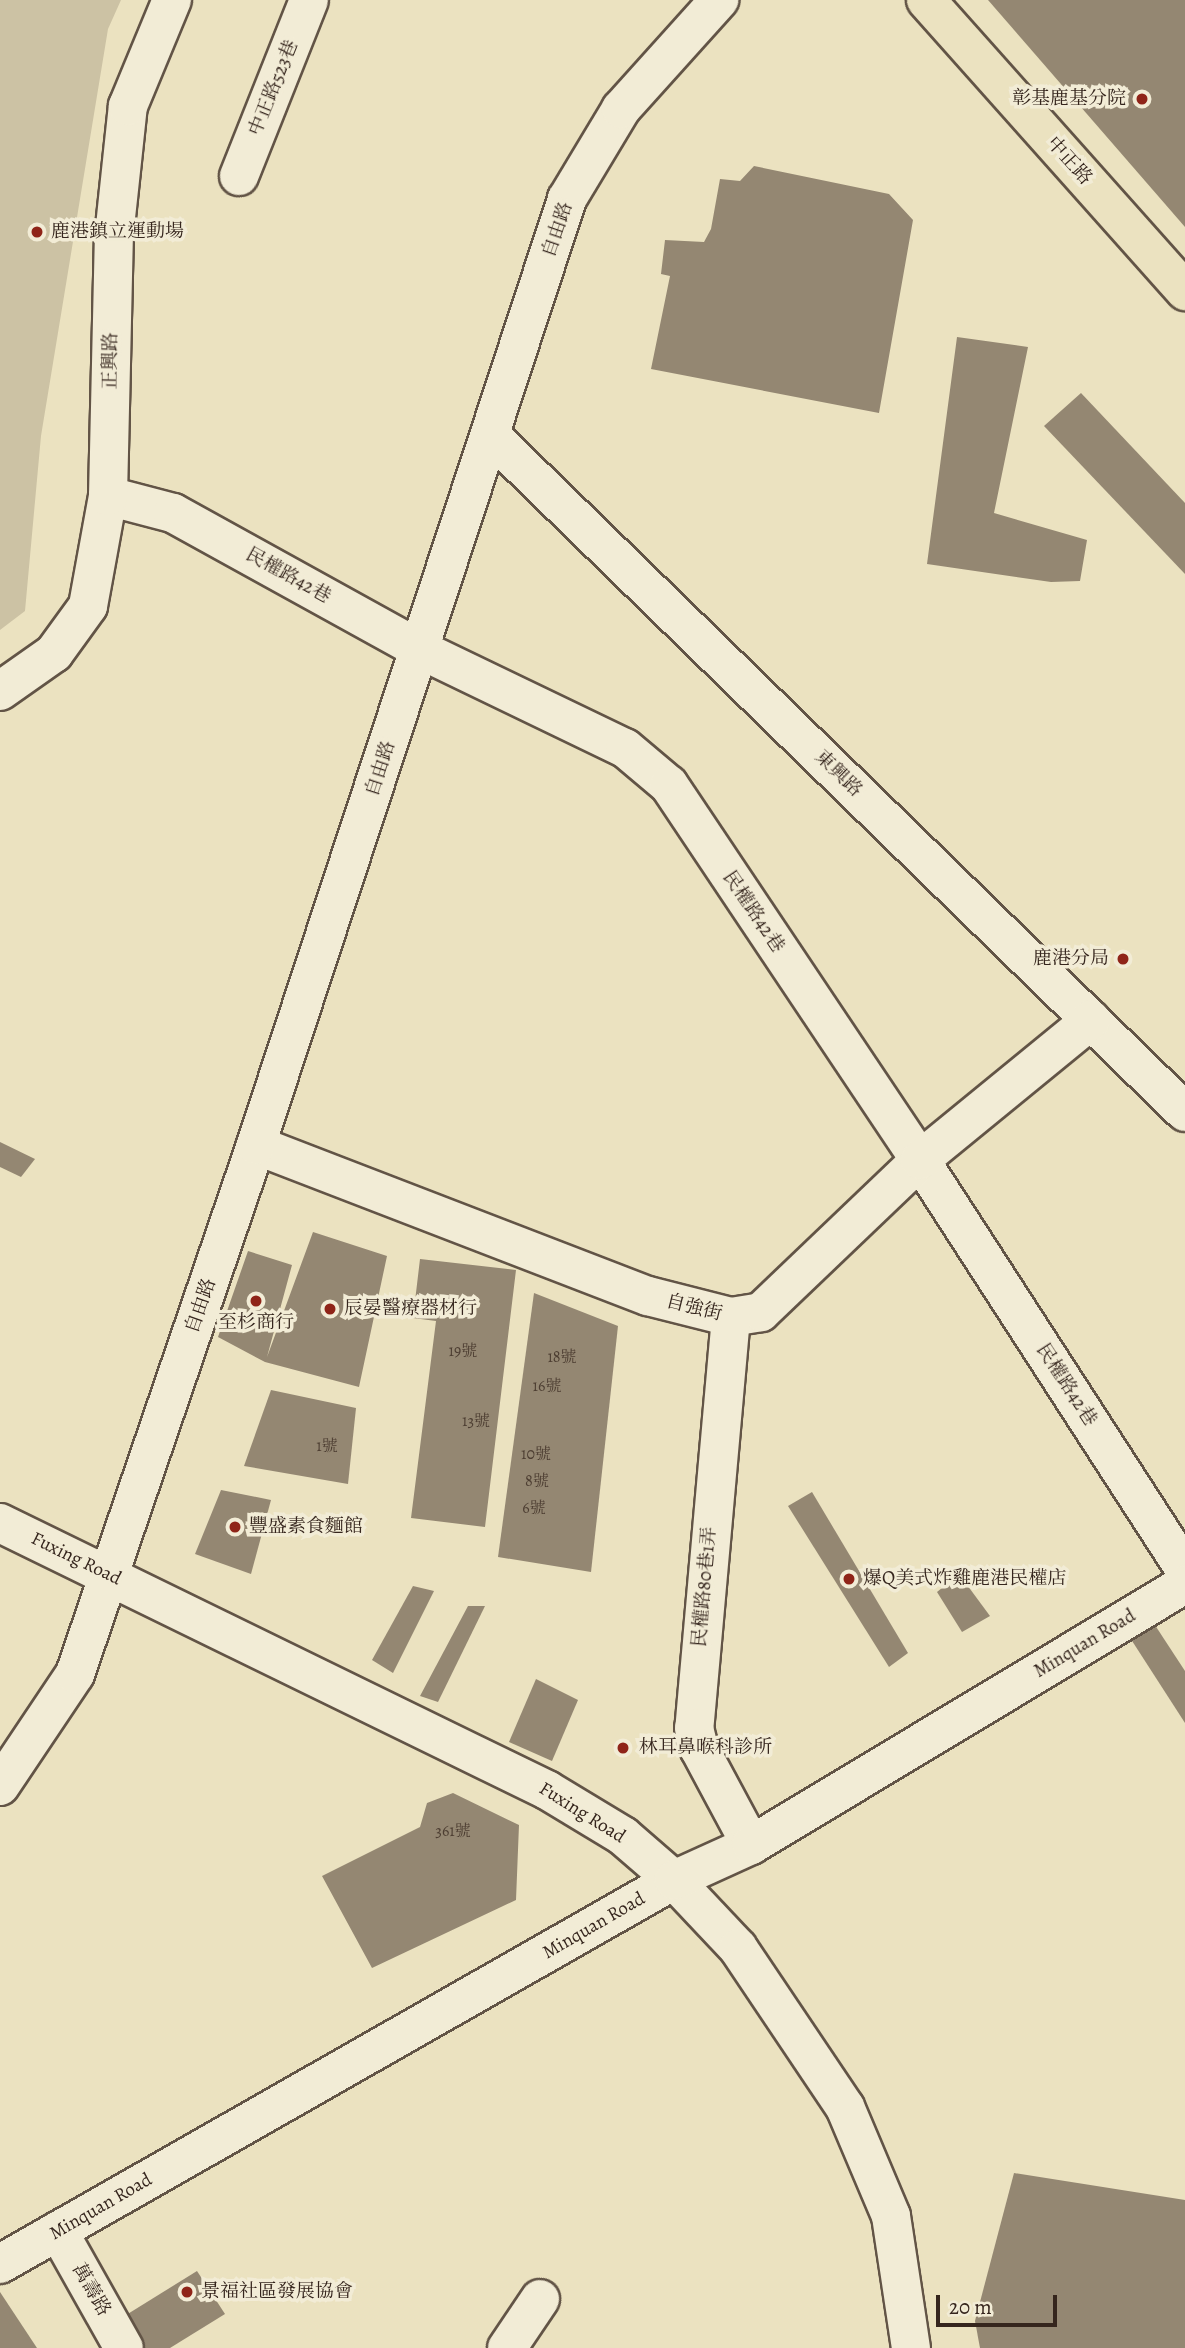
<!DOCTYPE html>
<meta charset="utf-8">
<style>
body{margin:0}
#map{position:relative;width:1185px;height:2348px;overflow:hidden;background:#ebe2c0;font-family:Alegreya,"Noto Serif TC",serif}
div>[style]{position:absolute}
.green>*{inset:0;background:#ccc2a4}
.building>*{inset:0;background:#948772}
.roads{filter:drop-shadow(2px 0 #625446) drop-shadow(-2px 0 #625446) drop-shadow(0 2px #625446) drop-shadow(0 -2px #625446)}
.minor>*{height:38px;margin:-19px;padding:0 19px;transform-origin:19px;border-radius:19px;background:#f2ecd6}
.major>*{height:38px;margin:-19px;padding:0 19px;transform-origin:19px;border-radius:19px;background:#ebe2c0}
.dots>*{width:19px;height:19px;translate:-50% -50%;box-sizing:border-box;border:4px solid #f2ecd6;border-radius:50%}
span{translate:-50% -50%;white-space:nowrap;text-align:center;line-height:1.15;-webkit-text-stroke:7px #f2ecd6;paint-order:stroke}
.number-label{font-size:16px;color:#4d3e32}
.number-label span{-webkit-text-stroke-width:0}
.street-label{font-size:19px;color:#35251d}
.poi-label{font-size:19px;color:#35251d}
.right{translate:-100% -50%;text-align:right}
.left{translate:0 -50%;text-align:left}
.scale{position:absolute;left:936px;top:2295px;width:121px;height:32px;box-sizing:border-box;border:4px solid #35251d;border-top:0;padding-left:9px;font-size:21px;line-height:24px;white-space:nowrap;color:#35251d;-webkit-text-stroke:5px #f2ecd6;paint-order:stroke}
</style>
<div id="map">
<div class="green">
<div style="clip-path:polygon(0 0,121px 0,108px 29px,41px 436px,25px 611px,0 630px)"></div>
</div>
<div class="building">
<div style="clip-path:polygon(988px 0,1185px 0,1185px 227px)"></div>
<div style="clip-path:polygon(754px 166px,889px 194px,913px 220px,879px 413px,651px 369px,670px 276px,661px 274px,665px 240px,704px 242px,711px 229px,720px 179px,740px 181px)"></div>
<div style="clip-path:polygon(957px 337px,1028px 347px,994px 513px,1087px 540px,1080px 581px,1051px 582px,927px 564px)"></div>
<div style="clip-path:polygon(1081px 393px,1185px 503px,1185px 574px,1044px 426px)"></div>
<div style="clip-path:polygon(0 1142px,35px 1159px,21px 1177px,0 1167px)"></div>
<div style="clip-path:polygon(313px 1232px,387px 1256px,359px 1387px,265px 1362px,218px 1337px,248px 1251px,292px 1265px,267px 1357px)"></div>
<div style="clip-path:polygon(420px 1259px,516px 1270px,485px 1527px,411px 1518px,436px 1321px,413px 1318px)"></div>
<div style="clip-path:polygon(534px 1293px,618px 1326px,591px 1572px,498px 1557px)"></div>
<div style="clip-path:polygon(271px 1390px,356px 1408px,348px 1484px,244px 1466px)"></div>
<div style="clip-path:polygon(221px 1490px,271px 1500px,251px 1574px,195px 1554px)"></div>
<div style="clip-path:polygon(812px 1492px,908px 1653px,889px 1667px,788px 1506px)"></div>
<div style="clip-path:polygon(959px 1574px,990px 1616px,962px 1632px,937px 1592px)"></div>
<div style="clip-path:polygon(413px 1586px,434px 1591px,393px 1673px,372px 1660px)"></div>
<div style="clip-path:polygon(468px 1606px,485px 1606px,438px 1702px,420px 1696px)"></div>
<div style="clip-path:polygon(1149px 1616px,1185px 1671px,1185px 1723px,1125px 1630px)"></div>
<div style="clip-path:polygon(536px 1679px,578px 1700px,552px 1761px,509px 1742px)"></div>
<div style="clip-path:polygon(453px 1793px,519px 1825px,516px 1900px,372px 1968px,322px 1876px,420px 1827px,427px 1803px)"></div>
<div style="clip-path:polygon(1014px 2173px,1185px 2200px,1185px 2348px,980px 2348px,975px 2321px)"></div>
<div style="clip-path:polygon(197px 2271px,225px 2314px,170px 2348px,135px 2348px,118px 2320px)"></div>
<div style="clip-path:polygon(0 2292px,37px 2348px,0 2348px)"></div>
</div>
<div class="roads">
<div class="minor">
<div style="left:239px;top:176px;width:189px;rotate:-68.3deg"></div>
<div style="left:490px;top:435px;width:970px;rotate:44.25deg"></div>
<div style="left:108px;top:496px;width:67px;rotate:14.7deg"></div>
<div style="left:173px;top:513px;width:283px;rotate:28.9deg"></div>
<div style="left:421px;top:650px;width:226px;rotate:25.7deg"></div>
<div style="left:625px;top:748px;width:57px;rotate:40.1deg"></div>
<div style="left:669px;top:785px;width:451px;rotate:56.2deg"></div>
<div style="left:920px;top:1160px;width:488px;rotate:57.1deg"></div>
<div style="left:0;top:691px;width:66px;rotate:-35.1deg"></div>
<div style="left:54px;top:653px;width:58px;rotate:-54.1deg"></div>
<div style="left:88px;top:606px;width:112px;rotate:-79.7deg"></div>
<div style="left:108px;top:496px;width:260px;rotate:-88.7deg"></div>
<div style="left:114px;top:236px;width:131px;rotate:-83.9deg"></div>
<div style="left:128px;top:106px;width:115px;rotate:-67.5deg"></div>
<div style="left:256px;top:1145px;width:420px;rotate:21.1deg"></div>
<div style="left:648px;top:1296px;width:86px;rotate:14.2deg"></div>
<div style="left:731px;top:1317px;width:30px;rotate:-9deg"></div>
<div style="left:761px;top:1312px;width:220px;rotate:-43.7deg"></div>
<div style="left:920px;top:1160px;width:221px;rotate:-39.3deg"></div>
<div style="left:731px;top:1317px;width:413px;rotate:95.1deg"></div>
<div style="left:694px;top:1728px;width:21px;rotate:76deg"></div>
<div style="left:699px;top:1748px;width:110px;rotate:61.8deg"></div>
<div style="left:0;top:1523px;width:609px;rotate:26.02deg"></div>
<div style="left:547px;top:1790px;width:89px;rotate:31.2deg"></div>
<div style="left:623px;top:1836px;width:67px;rotate:40.8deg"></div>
<div style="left:674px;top:1880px;width:93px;rotate:46.7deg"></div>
<div style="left:738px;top:1948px;width:192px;rotate:56.1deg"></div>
<div style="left:845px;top:2107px;width:118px;rotate:67.1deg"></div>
<div style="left:891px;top:2216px;width:134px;rotate:81.4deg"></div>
<div style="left:0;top:1786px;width:135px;rotate:-56.2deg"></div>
<div style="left:75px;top:1674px;width:559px;rotate:-71.11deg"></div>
<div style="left:256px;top:1145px;width:996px;rotate:-71.8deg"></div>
<div style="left:567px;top:199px;width:105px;rotate:-59deg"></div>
<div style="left:621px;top:109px;width:147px;rotate:-48deg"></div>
<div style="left:58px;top:2231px;width:134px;rotate:60.6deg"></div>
<div style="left:0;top:2264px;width:776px;rotate:-29.67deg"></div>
<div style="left:674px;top:1880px;width:85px;rotate:-24.4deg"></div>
<div style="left:751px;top:1845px;width:506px;rotate:-31.02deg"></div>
<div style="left:507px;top:2348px;width:59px;rotate:-56deg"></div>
</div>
<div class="major">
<div style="left:926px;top:0;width:390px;rotate:48.3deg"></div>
</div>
</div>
<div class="dots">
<div style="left:1142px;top:99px;background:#8f2418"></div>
<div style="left:37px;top:232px;background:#8f2418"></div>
<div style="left:1123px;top:959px;background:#8f2418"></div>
<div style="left:256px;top:1301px;background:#8f2418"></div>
<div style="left:330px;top:1309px;background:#8f2418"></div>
<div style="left:235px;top:1527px;background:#8f2418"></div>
<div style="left:849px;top:1579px;background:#8f2418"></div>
<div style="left:623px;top:1748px;background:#8f2418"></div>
<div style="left:187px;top:2292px;background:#8f2418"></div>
</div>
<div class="number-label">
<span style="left:463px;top:1351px">19號</span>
<span style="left:562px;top:1357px">18號</span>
<span style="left:547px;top:1386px">16號</span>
<span style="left:476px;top:1421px">13號</span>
<span style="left:327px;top:1446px">1號</span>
<span style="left:536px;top:1454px">10號</span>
<span style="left:537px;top:1481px">8號</span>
<span style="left:534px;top:1508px">6號</span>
<span style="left:453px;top:1831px">361號</span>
</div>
<div class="street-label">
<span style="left:274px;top:88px;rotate:-68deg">中正路523巷</span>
<span style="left:1069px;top:161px;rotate:48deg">中正路</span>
<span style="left:558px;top:230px;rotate:-71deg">自由路</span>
<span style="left:111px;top:361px;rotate:-89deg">正興路</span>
<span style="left:288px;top:576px;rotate:29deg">民權路42巷</span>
<span style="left:381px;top:769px;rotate:-72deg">自由路</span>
<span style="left:838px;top:774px;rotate:44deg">東興路</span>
<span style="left:753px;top:912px;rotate:56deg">民權路42巷</span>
<span style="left:201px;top:1306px;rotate:-71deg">自由路</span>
<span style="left:694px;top:1308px;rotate:14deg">自強街</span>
<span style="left:1066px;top:1385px;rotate:57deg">民權路42巷</span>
<span style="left:76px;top:1559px;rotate:26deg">Fuxing Road</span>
<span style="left:705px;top:1587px;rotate:-85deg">民權路80巷1弄</span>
<span style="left:1085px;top:1644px;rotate:-31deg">Minquan Road</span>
<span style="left:582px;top:1813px;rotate:32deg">Fuxing Road</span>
<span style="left:594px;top:1926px;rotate:-30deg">Minquan Road</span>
<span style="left:101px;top:2207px;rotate:-30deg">Minquan Road</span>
<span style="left:91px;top:2290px;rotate:60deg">萬壽路</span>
</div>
<div class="poi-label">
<span class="right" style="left:1126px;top:99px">彰基鹿基分院</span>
<span class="left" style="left:51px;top:232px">鹿港鎮立運動場</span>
<span class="right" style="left:1109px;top:959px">鹿港分局</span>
<span class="left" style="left:344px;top:1309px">辰晏醫療器材行</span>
<span style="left:256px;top:1323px">至杉商行</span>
<span class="left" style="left:249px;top:1527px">豐盛素食麵館</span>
<span class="left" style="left:863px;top:1579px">爆Q美式炸雞鹿港民權店</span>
<span class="left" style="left:639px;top:1748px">林耳鼻喉科診所</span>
<span class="left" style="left:201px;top:2292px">景福社區發展協會</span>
</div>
<div class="scale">20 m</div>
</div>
